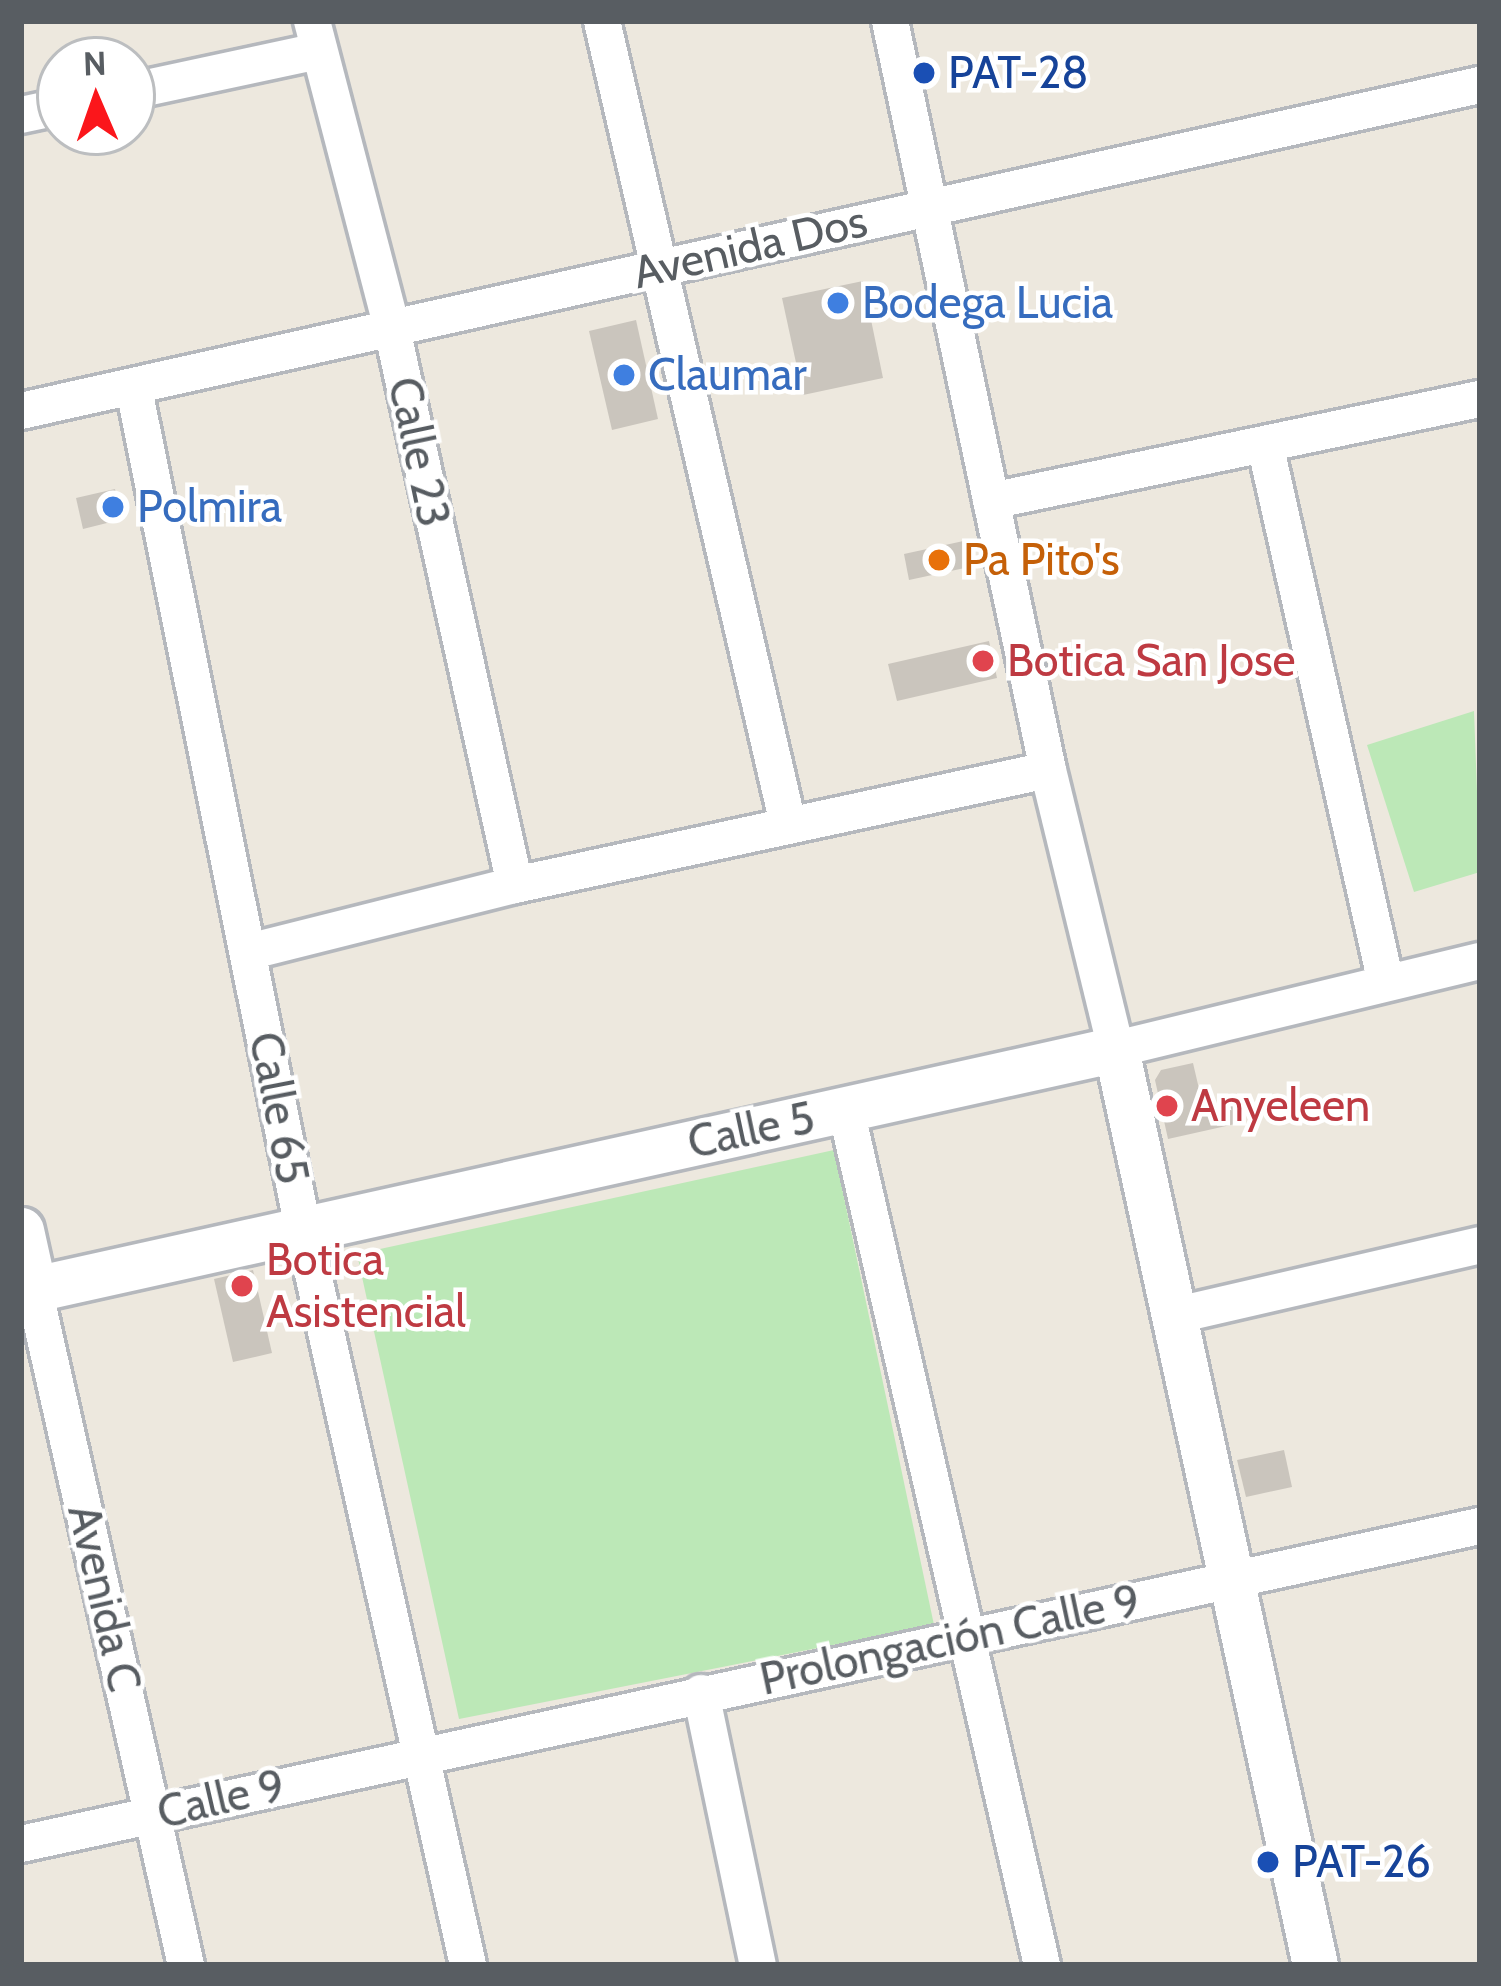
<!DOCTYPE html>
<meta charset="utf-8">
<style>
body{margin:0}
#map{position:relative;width:1501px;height:1986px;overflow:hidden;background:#ede8de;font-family:Cabin,sans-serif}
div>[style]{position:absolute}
.green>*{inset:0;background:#bce8b7}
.building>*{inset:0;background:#cac5bd}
.roads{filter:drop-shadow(3px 0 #b5b8bd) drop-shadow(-3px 0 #b5b8bd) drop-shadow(0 3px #b5b8bd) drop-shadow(0 -3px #b5b8bd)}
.minor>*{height:36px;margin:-18px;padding:0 18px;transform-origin:18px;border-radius:18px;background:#fff}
.tertiary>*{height:45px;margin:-22.5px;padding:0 22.5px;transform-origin:22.5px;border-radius:22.5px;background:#fff}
.dots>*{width:33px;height:33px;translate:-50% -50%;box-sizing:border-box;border:6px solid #fff;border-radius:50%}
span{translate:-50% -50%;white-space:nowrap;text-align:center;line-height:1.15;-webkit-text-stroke:9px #fff;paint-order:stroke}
.transit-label{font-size:45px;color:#164399}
.left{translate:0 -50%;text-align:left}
.street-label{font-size:45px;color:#585d62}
.shop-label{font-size:45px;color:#366cbe}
.food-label{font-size:45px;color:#c56008}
.health-label{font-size:45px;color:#be3a42}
.frame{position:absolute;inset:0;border:24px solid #585d62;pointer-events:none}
.north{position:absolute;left:36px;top:36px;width:120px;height:120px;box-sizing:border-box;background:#fff;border:3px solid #bcbec0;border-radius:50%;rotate:358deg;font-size:33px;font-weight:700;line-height:48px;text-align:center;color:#585d62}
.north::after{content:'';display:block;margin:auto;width:42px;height:54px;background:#fb161b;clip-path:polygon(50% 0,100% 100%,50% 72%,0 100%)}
</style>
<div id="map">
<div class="green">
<div style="clip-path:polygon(1474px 711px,1480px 872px,1414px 892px,1367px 745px)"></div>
<div style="clip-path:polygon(834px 1150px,934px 1625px,459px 1719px,357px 1254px)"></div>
</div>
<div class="building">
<div style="clip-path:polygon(863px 281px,883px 378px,803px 395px,782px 298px)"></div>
<div style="clip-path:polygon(636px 320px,658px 419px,612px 430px,589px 331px)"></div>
<div style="clip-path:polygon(115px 489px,123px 519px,83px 529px,76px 498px)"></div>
<div style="clip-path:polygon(968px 540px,974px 566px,909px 580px,904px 554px)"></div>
<div style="clip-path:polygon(989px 641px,997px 678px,897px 701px,888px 664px)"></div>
<div style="clip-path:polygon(1193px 1063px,1203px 1106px,1239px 1098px,1244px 1122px,1168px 1139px,1155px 1080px,1161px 1070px)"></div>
<div style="clip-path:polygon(253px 1270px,272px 1353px,233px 1362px,214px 1279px)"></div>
<div style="clip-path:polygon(1284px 1450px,1292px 1487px,1246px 1497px,1237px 1460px)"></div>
</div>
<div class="roads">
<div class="minor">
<div style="left:312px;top:21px;width:318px;rotate:75.4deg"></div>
<div style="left:392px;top:329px;width:569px;rotate:77.53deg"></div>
<div style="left:602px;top:21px;width:824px;rotate:76.96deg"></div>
<div style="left:890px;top:21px;width:765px;rotate:78.09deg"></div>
<div style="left:1048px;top:770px;width:287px;rotate:76.3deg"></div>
<div style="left:1116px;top:1049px;width:374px;rotate:-13.6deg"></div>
<div style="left:132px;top:91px;width:190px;rotate:-12.1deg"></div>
<div style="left:21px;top:115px;width:40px;rotate:-12deg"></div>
<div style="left:134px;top:389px;width:857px;rotate:78.62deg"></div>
<div style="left:303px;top:1229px;width:754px;rotate:77.36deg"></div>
<div style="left:21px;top:411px;width:1495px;rotate:-12.6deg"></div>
<div style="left:1265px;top:444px;width:552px;rotate:77.35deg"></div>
<div style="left:991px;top:501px;width:500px;rotate:-11.8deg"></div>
<div style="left:248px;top:952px;width:275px;rotate:-14.1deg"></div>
<div style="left:515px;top:885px;width:545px;rotate:-12.18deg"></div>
<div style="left:846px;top:1110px;width:877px;rotate:77.09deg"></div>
<div style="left:34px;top:1289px;width:693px;rotate:77.33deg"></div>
<div style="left:1173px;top:1316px;width:315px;rotate:-13deg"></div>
<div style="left:701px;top:1693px;width:278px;rotate:78.2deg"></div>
<div style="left:21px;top:1844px;width:1493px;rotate:-12.3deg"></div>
</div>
<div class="tertiary">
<div style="left:21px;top:1230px;width:60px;rotate:77.6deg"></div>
<div style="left:21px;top:1292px;width:1122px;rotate:-12.51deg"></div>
<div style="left:1116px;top:1049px;width:937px;rotate:77.74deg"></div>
</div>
</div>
<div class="dots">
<div style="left:924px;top:73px;background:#1a4fb4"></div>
<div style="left:838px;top:303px;background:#3f7fe0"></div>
<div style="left:624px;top:375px;background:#3f7fe0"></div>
<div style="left:113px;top:507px;background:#3f7fe0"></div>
<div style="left:939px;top:560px;background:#e8710a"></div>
<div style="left:983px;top:661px;background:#e0444e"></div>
<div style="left:1167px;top:1106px;background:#e0444e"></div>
<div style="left:242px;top:1286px;background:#e0444e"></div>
<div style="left:1268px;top:1862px;background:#1a4fb4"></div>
</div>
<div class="transit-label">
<span class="left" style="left:948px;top:73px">PAT-28</span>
<span class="left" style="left:1292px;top:1862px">PAT-26</span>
</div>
<div class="street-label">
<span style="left:750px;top:247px;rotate:-13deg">Avenida Dos</span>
<span style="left:419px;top:452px;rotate:78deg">Calle 23</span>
<span style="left:279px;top:1108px;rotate:79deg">Calle 65</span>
<span style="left:751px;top:1130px;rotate:-12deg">Calle 5</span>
<span style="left:104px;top:1598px;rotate:77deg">Avenida C</span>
<span style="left:950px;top:1640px;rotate:-12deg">Prolongación Calle 9</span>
<span style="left:221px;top:1799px;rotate:-13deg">Calle 9</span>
</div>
<div class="shop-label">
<span class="left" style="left:862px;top:303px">Bodega Lucia</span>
<span class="left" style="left:648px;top:375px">Claumar</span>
<span class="left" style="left:137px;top:507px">Polmira</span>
</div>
<div class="food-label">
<span class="left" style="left:963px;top:560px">Pa Pito's</span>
</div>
<div class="health-label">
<span class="left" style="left:1007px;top:661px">Botica San Jose</span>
<span class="left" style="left:1191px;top:1106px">Anyeleen</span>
<span class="left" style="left:266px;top:1286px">Botica<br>Asistencial</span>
</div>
<div class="frame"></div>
<div class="north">N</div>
</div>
